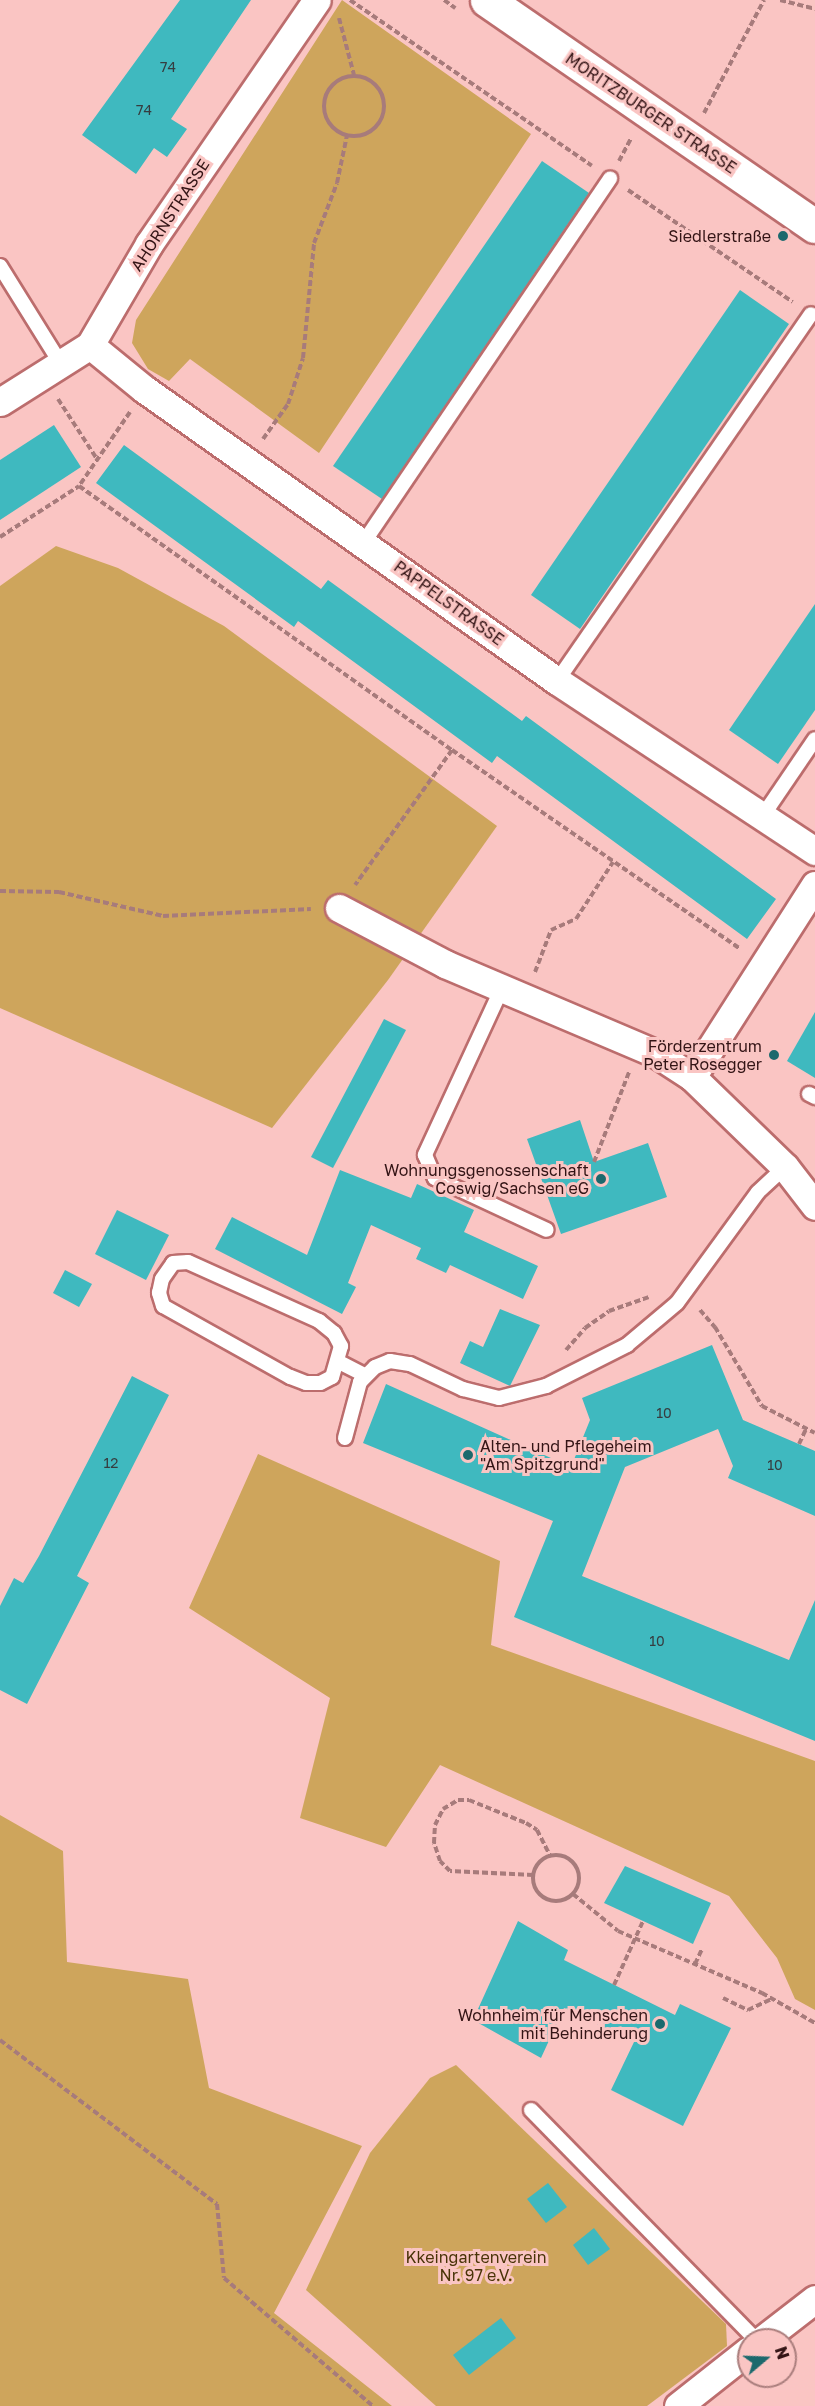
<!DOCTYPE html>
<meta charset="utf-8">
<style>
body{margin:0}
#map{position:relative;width:815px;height:2406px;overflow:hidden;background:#fac5c3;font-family:"Golos Text",sans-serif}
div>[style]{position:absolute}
.green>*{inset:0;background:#cea55c}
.building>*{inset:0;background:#3fb9bf}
.path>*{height:4px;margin-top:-2px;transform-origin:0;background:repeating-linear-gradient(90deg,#a77b7b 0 6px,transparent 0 9px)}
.path>.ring{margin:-2px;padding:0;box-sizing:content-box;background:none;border:4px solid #a77b7b;border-radius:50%}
.roads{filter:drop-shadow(2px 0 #bc6d6d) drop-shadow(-2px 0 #bc6d6d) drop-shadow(0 2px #bc6d6d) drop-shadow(0 -2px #bc6d6d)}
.lane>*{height:14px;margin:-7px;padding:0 7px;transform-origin:7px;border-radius:7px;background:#fff}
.street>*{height:27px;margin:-13.5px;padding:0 13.5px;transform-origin:13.5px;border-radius:13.5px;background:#fff}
.secondary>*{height:33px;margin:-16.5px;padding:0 16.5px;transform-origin:16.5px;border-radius:16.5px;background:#fff}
.dots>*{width:16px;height:16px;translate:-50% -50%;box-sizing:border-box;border:3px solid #fac5c3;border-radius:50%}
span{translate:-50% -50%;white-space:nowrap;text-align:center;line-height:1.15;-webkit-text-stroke:6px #fac5c3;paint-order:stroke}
.number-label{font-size:14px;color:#363d40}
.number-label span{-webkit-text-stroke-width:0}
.street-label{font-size:16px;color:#331415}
.poi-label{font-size:16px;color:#331415}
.right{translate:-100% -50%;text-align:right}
.left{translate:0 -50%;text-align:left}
.park-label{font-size:16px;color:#493307}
.north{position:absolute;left:737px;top:2328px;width:60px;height:60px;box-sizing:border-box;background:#fac5c3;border:2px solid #aa7e7d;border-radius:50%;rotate:71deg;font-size:16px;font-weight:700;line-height:24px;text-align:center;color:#331415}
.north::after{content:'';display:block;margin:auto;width:21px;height:27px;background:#1c696d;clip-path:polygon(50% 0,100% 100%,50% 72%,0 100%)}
</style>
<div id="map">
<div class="green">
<div style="clip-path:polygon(342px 0,531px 134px,319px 453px,190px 359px,169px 381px,148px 369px,132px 343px,136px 320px)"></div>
<div style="clip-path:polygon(56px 546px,118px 568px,224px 626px,497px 826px,388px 980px,272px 1128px,0 1008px,0 586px)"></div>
<div style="clip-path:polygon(258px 1454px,500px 1561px,491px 1645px,815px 1761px,815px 2010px,795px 1999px,777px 1958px,729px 1896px,440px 1765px,386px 1847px,300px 1818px,330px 1698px,189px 1608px)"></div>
<div style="clip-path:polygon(0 1815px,63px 1851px,67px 1962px,188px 1979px,209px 2088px,362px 2146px,274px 2313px,392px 2406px,0 2406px)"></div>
<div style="clip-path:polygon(456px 2065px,726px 2324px,727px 2346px,647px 2406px,436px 2406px,306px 2290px,370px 2153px,430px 2078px)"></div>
</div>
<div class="building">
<div style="clip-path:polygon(180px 0,251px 0,171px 119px,187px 129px,167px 157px,154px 148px,136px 174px,82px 135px)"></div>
<div style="clip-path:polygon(542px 161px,589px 193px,382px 499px,333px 466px)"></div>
<div style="clip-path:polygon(740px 290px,789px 324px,580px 629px,531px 595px)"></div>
<div style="clip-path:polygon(54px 425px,81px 467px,0 520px,0 460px)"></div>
<div style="clip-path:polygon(124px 445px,321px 589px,328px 580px,522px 721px,526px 716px,776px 899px,747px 939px,497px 756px,492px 763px,298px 621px,294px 627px,96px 483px)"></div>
<div style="clip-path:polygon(815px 604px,815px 710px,778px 764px,729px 730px)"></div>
<div style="clip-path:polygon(815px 1012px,815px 1078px,787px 1061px)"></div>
<div style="clip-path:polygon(384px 1019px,406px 1030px,333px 1168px,311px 1157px)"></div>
<div style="clip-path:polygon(580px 1120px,594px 1162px,648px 1143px,667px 1197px,561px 1234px,527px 1139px)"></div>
<div style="clip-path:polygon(340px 1170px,411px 1198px,417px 1184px,474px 1210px,464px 1232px,538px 1266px,523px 1299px,450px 1265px,446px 1273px,416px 1259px,421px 1248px,371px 1225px,348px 1283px,356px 1287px,342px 1314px,215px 1249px,232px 1217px,307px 1255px)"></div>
<div style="clip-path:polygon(117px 1210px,169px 1235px,146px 1280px,95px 1254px)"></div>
<div style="clip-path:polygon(65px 1270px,92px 1284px,79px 1307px,53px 1293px)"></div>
<div style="clip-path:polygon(500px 1309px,540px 1325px,510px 1386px,460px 1363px,470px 1341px,483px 1347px)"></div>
<div style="clip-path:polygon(712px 1345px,743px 1420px,815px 1451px,815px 1516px,728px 1478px,733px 1466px,718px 1429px,625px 1467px,582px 1576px,789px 1660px,815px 1600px,815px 1741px,514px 1617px,553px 1521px,363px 1443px,386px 1384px,571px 1467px,590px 1420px,582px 1398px)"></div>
<div style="clip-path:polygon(132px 1376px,169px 1395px,77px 1576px,89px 1583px,27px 1704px,0 1690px,0 1606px,14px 1578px,23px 1583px,39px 1556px)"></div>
<div style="clip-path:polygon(625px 1866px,711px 1903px,693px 1944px,604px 1903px)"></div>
<div style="clip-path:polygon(518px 1921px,568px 1950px,564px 1960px,675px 2015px,680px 2004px,731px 2028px,683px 2126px,611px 2090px,634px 2042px,564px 2008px,541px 2058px,473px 2020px)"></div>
<div style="clip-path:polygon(548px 2183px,567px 2207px,546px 2223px,527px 2199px)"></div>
<div style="clip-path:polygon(594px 2228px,610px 2249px,588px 2265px,573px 2245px)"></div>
<div style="clip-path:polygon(501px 2318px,516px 2338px,469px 2375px,453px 2355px)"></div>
</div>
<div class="path">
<div style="left:350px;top:0;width:293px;rotate:34.4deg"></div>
<div style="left:444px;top:0;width:14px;rotate:36deg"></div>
<div style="left:780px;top:0;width:36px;rotate:14deg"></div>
<div style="left:339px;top:18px;width:59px;rotate:75.3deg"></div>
<div class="ring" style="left:324px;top:76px;width:56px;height:56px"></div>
<div style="left:704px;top:113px;width:128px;rotate:-62deg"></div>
<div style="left:619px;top:161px;width:26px;rotate:-62deg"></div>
<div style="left:628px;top:190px;width:199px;rotate:34.2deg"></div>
<div style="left:58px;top:399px;width:72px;rotate:57deg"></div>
<div style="left:130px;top:412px;width:90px;rotate:124.6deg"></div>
<div style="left:79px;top:486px;width:457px;rotate:35.3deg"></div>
<div style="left:452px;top:750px;width:166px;rotate:125.7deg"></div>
<div style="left:263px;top:439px;width:43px;rotate:-54.5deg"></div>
<div style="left:288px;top:404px;width:48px;rotate:-71.9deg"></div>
<div style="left:303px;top:358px;width:116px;rotate:-84.5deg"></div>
<div style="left:314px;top:243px;width:64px;rotate:-69deg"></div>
<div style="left:337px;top:183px;width:49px;rotate:-78.2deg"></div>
<div style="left:0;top:537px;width:94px;rotate:-32.8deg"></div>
<div style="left:452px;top:750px;width:350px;rotate:34.6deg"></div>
<div style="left:0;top:891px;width:59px;rotate:1deg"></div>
<div style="left:59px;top:892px;width:107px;rotate:13deg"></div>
<div style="left:163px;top:916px;width:148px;rotate:-2.7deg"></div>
<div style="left:535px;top:972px;width:45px;rotate:-69.1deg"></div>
<div style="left:551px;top:930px;width:27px;rotate:-24deg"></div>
<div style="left:576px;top:919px;width:68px;rotate:-57deg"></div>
<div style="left:594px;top:1162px;width:97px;rotate:-68.7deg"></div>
<div style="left:700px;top:1310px;width:23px;rotate:49deg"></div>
<div style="left:715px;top:1327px;width:92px;rotate:59.3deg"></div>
<div style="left:762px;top:1406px;width:59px;rotate:27deg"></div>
<div style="left:566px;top:1350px;width:29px;rotate:-49deg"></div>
<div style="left:585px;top:1328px;width:29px;rotate:-35deg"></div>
<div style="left:609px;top:1311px;width:42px;rotate:-19.3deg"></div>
<div style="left:799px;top:1444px;width:17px;rotate:-65deg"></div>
<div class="ring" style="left:533px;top:1855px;width:42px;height:42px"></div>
<div style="left:533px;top:1875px;width:83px;rotate:-177.2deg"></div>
<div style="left:450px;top:1871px;width:14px;rotate:-135deg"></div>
<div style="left:440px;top:1861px;width:19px;rotate:-108deg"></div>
<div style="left:434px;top:1843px;width:18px;rotate:-87deg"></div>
<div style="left:435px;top:1825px;width:18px;rotate:-63deg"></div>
<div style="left:443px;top:1809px;width:17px;rotate:-31deg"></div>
<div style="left:458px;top:1800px;width:11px"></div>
<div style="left:469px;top:1800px;width:61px;rotate:22deg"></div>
<div style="left:526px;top:1823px;width:13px;rotate:32deg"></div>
<div style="left:537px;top:1830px;width:28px;rotate:63deg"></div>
<div style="left:573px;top:1894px;width:58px;rotate:39.4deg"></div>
<div style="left:618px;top:1931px;width:157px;rotate:23.3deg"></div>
<div style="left:762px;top:1993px;width:61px;rotate:29.5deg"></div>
<div style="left:695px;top:1964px;width:17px;rotate:-65deg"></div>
<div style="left:614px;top:1985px;width:70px;rotate:-65.6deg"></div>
<div style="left:723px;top:1998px;width:28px;rotate:26deg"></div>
<div style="left:748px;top:2010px;width:26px;rotate:-25deg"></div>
<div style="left:0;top:2040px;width:272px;rotate:37.1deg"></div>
<div style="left:217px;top:2204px;width:74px;rotate:84.6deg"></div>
<div style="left:224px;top:2278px;width:196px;rotate:40.7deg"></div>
</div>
<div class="roads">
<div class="lane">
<div style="left:0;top:266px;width:115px;rotate:58.1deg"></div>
<div style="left:364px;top:542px;width:439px;rotate:-55.9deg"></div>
<div style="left:557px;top:681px;width:446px;rotate:-55.3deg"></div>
<div style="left:762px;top:817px;width:94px;rotate:-55.8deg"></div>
<div style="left:502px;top:988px;width:184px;rotate:114.8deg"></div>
<div style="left:425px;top:1155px;width:25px;rotate:67deg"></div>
<div style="left:435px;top:1178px;width:123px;rotate:24.9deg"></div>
<div style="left:809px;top:1094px;width:7px;rotate:27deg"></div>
<div style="left:188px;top:1262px;width:144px;rotate:24.2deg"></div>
<div style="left:319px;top:1321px;width:19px;rotate:39deg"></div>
<div style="left:334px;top:1333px;width:15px;rotate:62deg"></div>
<div style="left:341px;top:1346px;width:32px;rotate:106deg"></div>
<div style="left:332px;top:1377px;width:13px;rotate:153deg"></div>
<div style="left:320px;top:1383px;width:14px;rotate:180deg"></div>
<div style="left:306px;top:1383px;width:17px;rotate:-159deg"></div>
<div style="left:290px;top:1377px;width:145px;rotate:-150.8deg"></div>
<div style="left:163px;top:1306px;width:14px;rotate:-107deg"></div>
<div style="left:159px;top:1293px;width:14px;rotate:-78deg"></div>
<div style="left:162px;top:1279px;width:19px;rotate:-55deg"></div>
<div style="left:173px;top:1263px;width:15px;rotate:-4deg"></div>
<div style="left:339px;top:1362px;width:30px;rotate:27deg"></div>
<div style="left:345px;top:1438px;width:58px;rotate:-75deg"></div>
<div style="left:360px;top:1382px;width:21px;rotate:-45deg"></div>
<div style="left:375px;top:1367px;width:16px;rotate:-22deg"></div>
<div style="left:390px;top:1361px;width:20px;rotate:9deg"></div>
<div style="left:410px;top:1364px;width:59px;rotate:25.3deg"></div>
<div style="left:463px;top:1389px;width:37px;rotate:14deg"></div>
<div style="left:499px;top:1398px;width:49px;rotate:-14.3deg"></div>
<div style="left:546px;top:1386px;width:91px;rotate:-26.8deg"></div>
<div style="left:627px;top:1345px;width:65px;rotate:-40deg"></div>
<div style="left:677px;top:1303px;width:137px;rotate:-53.9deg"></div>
<div style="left:758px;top:1192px;width:37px;rotate:-43deg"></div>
<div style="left:531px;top:2110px;width:322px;rotate:45.6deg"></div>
</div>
<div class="street">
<div style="left:90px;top:345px;width:70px;rotate:39.2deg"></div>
<div style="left:144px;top:389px;width:506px;rotate:35.26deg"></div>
<div style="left:557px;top:681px;width:309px;rotate:33.4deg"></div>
<div style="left:0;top:402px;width:107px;rotate:-32.3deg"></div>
<div style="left:90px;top:345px;width:117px;rotate:-59.7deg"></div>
<div style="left:149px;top:244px;width:296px;rotate:-55.5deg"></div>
<div style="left:339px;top:908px;width:120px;rotate:27.8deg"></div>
<div style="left:445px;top:964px;width:228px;rotate:23deg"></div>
<div style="left:655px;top:1053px;width:44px;rotate:33deg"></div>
<div style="left:692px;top:1077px;width:228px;rotate:-57.4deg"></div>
<div style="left:692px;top:1077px;width:129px;rotate:44.1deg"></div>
<div style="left:785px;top:1167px;width:49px;rotate:52.4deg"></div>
<div style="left:762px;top:2340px;width:67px;rotate:-37.7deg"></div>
<div style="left:678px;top:2406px;width:90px;rotate:-38.3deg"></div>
</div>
<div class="secondary">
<div style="left:487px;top:0;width:398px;rotate:34.6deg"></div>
</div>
</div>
<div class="dots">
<div style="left:783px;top:236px;background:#1c696d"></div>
<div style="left:774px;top:1055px;background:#1c696d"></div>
<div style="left:601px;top:1179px;background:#1c696d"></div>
<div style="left:468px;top:1455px;background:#1c696d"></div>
<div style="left:660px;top:2024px;background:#1c696d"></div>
</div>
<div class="number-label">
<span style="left:168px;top:67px">74</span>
<span style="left:144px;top:110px">74</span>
<span style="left:664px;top:1413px">10</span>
<span style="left:111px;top:1463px">12</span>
<span style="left:775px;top:1465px">10</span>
<span style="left:657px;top:1641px">10</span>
</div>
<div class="street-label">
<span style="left:651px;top:113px;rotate:34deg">MORITZBURGER STRASSE</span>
<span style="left:170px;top:215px;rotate:-57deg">AHORNSTRASSE</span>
<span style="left:449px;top:603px;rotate:36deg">PAPPELSTRASSE</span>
</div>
<div class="poi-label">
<span class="right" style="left:771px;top:236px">Siedlerstraße</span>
<span class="right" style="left:762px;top:1055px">Förderzentrum<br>Peter Rosegger</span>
<span class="right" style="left:589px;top:1179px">Wohnungsgenossenschaft<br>Coswig/Sachsen eG</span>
<span class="left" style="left:480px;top:1455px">Alten- und Pflegeheim<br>"Am Spitzgrund"</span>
<span class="right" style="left:648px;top:2024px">Wohnheim für Menschen<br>mit Behinderung</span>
</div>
<div class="park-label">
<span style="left:476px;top:2266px">Kkeingartenverein<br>Nr. 97 e.V.</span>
</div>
<div class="north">N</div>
</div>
